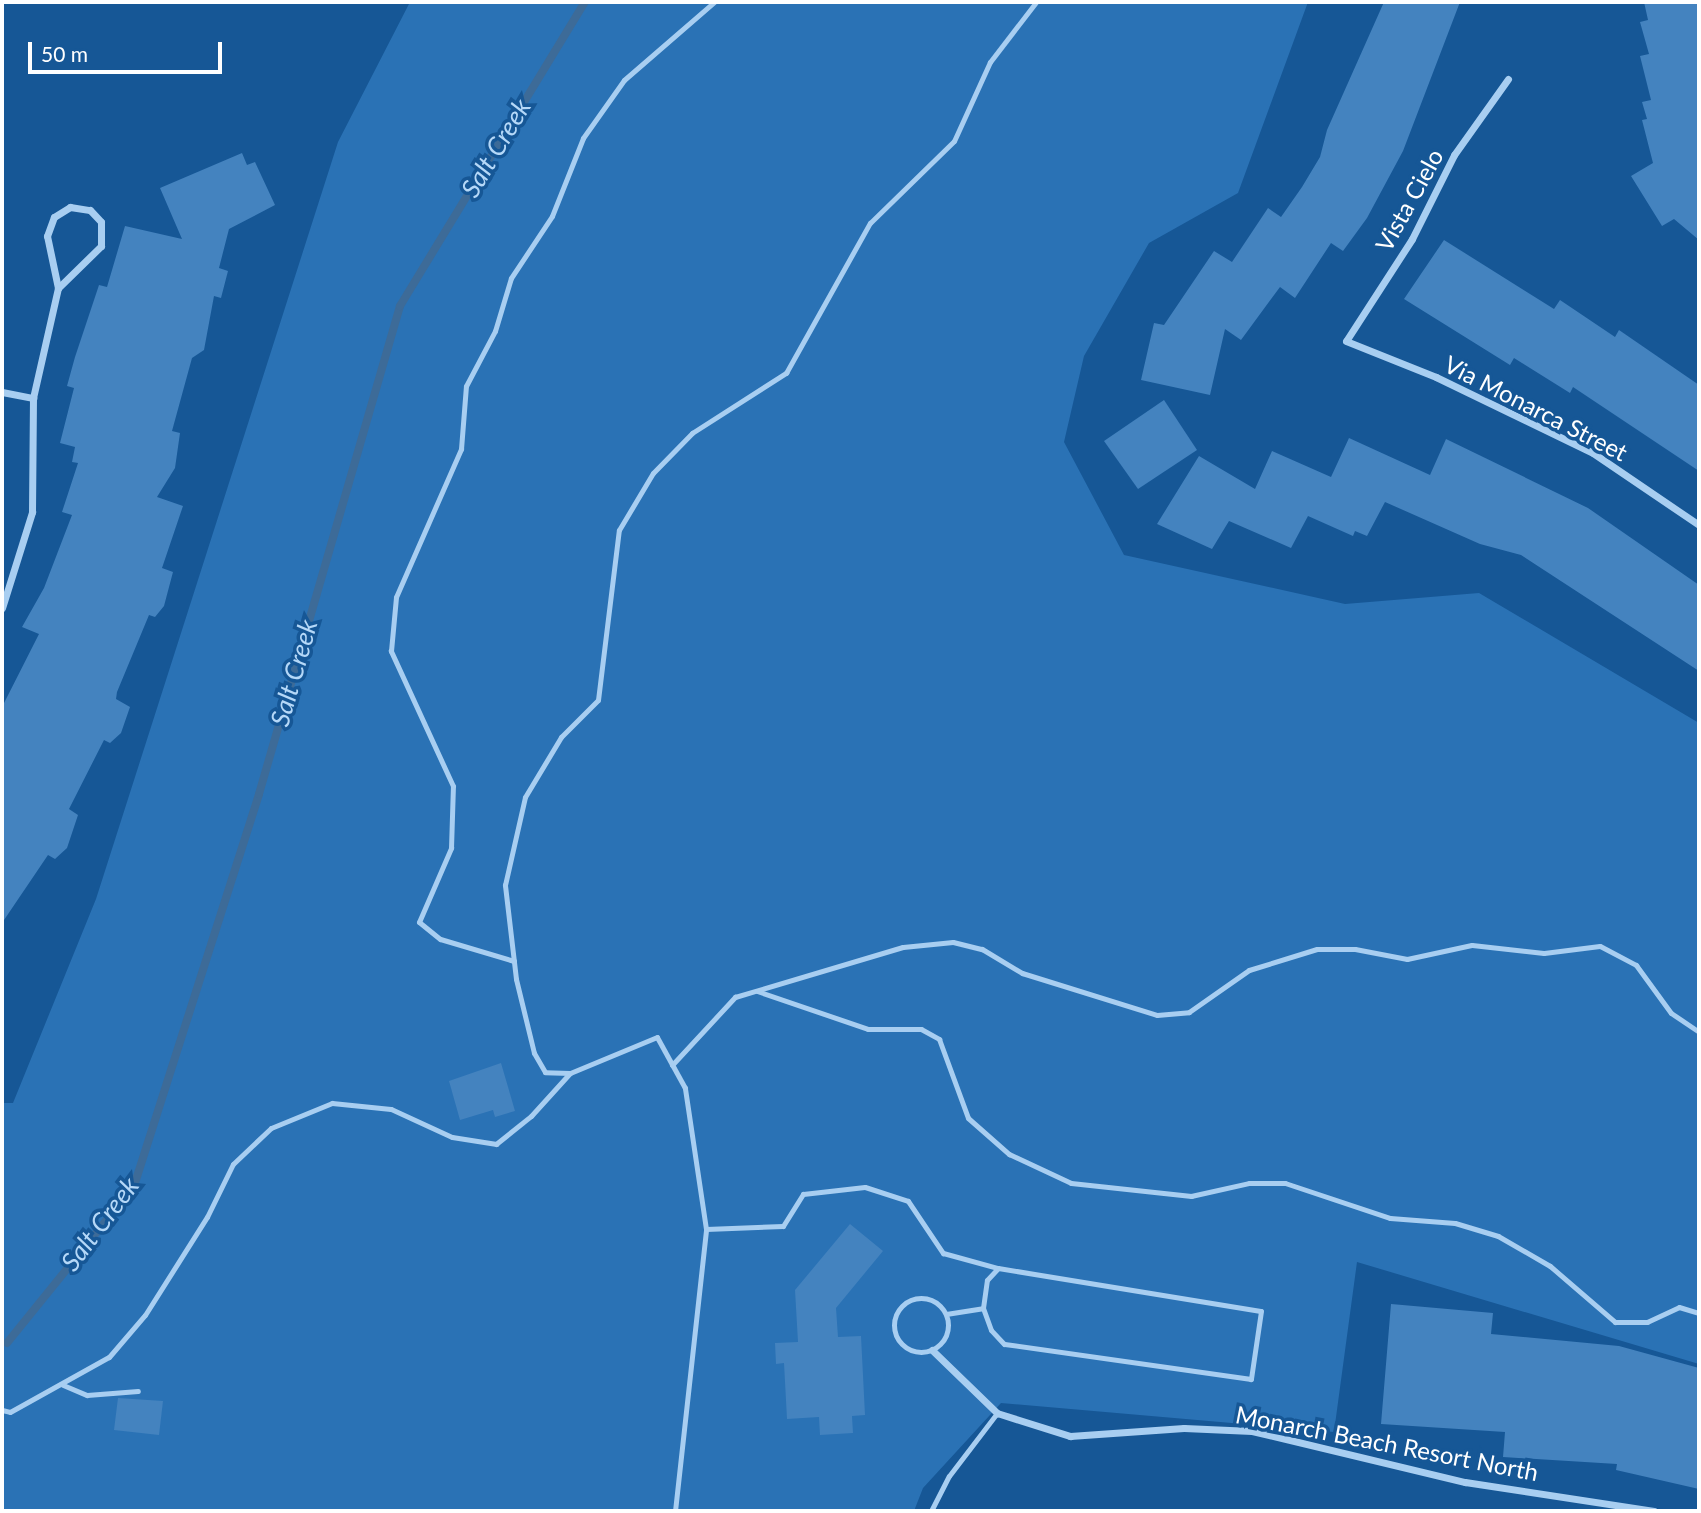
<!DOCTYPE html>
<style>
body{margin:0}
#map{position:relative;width:1701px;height:1513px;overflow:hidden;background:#165796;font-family:Lato,sans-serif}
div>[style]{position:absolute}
.green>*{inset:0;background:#2a72b5}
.stream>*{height:8px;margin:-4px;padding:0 4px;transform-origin:4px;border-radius:4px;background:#3d6b98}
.building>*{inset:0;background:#4483bf}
.lane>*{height:5px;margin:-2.5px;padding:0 2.5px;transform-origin:2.5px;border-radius:2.5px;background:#a8cef1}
.lane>.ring{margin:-2.5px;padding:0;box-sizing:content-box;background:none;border:5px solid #a8cef1;border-radius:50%}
.street>*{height:7px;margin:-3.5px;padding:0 3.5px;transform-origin:3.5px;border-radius:3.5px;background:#a8cef1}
span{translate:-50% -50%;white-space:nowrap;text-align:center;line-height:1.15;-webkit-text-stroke:7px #165796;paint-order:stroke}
.street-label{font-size:24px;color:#fff}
.water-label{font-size:26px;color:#b5d8f8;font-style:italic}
.frame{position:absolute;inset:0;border:4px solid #fff;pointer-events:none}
.scale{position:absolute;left:28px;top:42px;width:194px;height:32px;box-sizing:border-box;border:4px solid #fff;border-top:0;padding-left:9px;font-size:21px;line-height:24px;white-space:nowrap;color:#fff;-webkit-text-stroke:5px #165796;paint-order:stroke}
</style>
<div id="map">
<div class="green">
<div style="clip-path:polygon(410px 2px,1308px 2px,1238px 193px,1149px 243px,1084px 356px,1064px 442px,1124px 555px,1345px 604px,1479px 593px,1699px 723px,1699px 1364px,1357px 1262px,1334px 1432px,1001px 1403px,923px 1488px,914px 1511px,2px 1511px,2px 1103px,13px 1103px,96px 899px,338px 142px)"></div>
</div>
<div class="stream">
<div style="left:7px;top:1343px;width:202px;rotate:-51deg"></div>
<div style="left:134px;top:1186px;width:411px;rotate:-72.3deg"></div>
<div style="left:259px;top:794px;width:508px;rotate:-73.88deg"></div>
<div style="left:400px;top:306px;width:356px;rotate:-58.7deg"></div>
</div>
<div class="building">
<div style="clip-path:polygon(1384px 2px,1460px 2px,1403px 151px,1367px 218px,1343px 251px,1331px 243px,1295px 298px,1280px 287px,1241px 340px,1225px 329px,1210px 395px,1141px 380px,1154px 323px,1164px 325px,1214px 251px,1232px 262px,1268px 208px,1281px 217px,1302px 187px,1320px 157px,1327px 130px)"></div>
<div style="clip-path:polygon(1644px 2px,1699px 2px,1699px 240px,1674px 219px,1662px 226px,1631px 176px,1653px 163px,1642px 120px,1647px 119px,1642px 102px,1651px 100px,1640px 56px,1649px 54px,1640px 22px,1648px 20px)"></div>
<div style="clip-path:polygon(242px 153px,247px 165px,255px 162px,275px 205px,229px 229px,219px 268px,228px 271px,221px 298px,214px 296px,204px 350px,192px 358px,172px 431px,180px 433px,175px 468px,157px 497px,183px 506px,162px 568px,173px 572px,164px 606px,155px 617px,149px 615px,117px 692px,116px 699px,130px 707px,121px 733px,110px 743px,104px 740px,69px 809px,78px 815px,67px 848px,55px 859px,48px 855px,2px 923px,2px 707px,39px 634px,22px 627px,44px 588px,72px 515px,62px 512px,78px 463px,72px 462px,75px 447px,60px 443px,74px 388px,67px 386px,75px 357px,99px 285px,107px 287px,125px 226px,182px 239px,160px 188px)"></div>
<div style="clip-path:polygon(1444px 240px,1554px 309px,1560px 300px,1615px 337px,1619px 330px,1699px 385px,1699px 471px,1573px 387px,1570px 393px,1514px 358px,1510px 365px,1404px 299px)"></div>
<div style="clip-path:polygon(1164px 400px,1197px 450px,1138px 489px,1104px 441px)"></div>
<div style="clip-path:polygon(1349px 438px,1430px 475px,1446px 439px,1588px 508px,1699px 585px,1699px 671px,1521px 555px,1480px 544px,1385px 502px,1367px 536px,1355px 531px,1353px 536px,1308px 516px,1291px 548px,1229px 521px,1212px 549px,1157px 524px,1199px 456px,1255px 489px,1272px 451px,1331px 477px)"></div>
<div style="clip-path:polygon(501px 1063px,515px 1111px,495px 1117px,493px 1110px,460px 1120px,449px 1081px)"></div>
<div style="clip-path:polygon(850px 1224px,883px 1251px,836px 1308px,838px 1337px,861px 1336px,865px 1415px,852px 1416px,853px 1433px,820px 1435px,819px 1417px,787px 1419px,784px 1363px,776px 1364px,775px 1343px,798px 1342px,795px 1290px)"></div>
<div style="clip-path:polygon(1391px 1304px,1493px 1313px,1491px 1334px,1619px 1346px,1699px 1368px,1699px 1489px,1616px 1470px,1617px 1464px,1503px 1457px,1505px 1432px,1381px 1424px)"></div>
<div style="clip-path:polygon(118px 1398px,163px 1401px,159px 1435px,114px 1430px)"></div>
</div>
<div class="lane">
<div style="left:514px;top:961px;width:77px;rotate:-163.4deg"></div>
<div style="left:440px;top:939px;width:27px;rotate:-141deg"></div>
<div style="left:419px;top:922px;width:81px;rotate:-66.6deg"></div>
<div style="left:451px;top:848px;width:62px;rotate:-88.2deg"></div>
<div style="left:453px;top:786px;width:149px;rotate:-114.7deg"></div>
<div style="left:391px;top:651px;width:54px;rotate:-84.7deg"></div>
<div style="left:396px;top:597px;width:162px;rotate:-66.3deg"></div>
<div style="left:461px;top:449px;width:63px;rotate:-85.5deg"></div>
<div style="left:466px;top:386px;width:62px;rotate:-62.2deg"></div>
<div style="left:495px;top:331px;width:55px;rotate:-73.2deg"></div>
<div style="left:511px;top:278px;width:74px;rotate:-56.5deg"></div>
<div style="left:552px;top:216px;width:84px;rotate:-68.3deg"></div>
<div style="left:583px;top:138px;width:71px;rotate:-54.7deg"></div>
<div style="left:624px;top:80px;width:119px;rotate:-40.9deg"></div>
<div style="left:757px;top:991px;width:117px;rotate:18.9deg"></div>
<div style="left:868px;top:1029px;width:53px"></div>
<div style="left:921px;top:1029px;width:21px;rotate:29deg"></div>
<div style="left:939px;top:1039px;width:84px;rotate:69.8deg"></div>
<div style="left:968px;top:1118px;width:55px;rotate:41.3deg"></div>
<div style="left:1009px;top:1154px;width:68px;rotate:25.1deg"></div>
<div style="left:1071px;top:1183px;width:121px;rotate:6.2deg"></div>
<div style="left:1191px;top:1196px;width:59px;rotate:-12.6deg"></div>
<div style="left:1249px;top:1183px;width:36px"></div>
<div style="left:1285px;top:1183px;width:111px;rotate:18.4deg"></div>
<div style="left:1390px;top:1218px;width:65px;rotate:4.4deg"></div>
<div style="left:1455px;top:1223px;width:45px;rotate:16.8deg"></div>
<div style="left:1498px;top:1236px;width:60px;rotate:30deg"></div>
<div style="left:1550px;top:1266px;width:86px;rotate:40.7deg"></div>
<div style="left:1615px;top:1322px;width:32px"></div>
<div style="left:1647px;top:1322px;width:35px;rotate:-25deg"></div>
<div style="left:1679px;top:1307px;width:21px;rotate:17deg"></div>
<div style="left:672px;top:1065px;width:93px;rotate:-47.2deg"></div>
<div style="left:735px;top:997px;width:175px;rotate:-16.6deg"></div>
<div style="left:903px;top:947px;width:50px;rotate:-5.7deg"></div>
<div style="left:953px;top:942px;width:30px;rotate:14deg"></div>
<div style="left:982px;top:949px;width:47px;rotate:31deg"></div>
<div style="left:1022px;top:973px;width:141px;rotate:17.3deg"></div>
<div style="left:1157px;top:1015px;width:32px;rotate:-5deg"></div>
<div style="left:1189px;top:1012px;width:73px;rotate:-35deg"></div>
<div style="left:1249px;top:970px;width:71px;rotate:-17.2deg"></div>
<div style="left:1317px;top:949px;width:38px"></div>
<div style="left:1355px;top:949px;width:53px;rotate:10.9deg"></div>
<div style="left:1407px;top:959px;width:66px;rotate:-12.2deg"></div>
<div style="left:1472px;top:945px;width:72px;rotate:6.3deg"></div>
<div style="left:1544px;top:953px;width:56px;rotate:-7.1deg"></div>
<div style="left:1600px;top:946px;width:41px;rotate:27.8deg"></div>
<div style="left:1636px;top:965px;width:59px;rotate:53.9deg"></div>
<div style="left:1671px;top:1013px;width:34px;rotate:34deg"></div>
<div style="left:706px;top:1229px;width:77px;rotate:-2.2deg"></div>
<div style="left:783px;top:1226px;width:38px;rotate:-58deg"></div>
<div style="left:803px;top:1194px;width:62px;rotate:-6.4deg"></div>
<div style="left:865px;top:1187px;width:45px;rotate:18deg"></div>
<div style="left:908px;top:1201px;width:63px;rotate:56.1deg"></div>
<div style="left:943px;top:1253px;width:57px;rotate:15.3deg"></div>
<div class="ring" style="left:894px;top:1298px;width:49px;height:49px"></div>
<div style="left:946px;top:1314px;width:37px;rotate:-9deg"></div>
<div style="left:983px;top:1308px;width:28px;rotate:-82deg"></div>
<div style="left:987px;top:1280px;width:16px;rotate:-47deg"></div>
<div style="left:998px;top:1268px;width:266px;rotate:9.3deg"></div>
<div style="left:1261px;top:1311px;width:69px;rotate:98.4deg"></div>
<div style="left:1251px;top:1379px;width:249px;rotate:-171.9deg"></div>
<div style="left:1004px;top:1344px;width:19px;rotate:-133deg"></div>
<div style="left:991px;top:1330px;width:23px;rotate:-110deg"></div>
<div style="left:63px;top:1385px;width:26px;rotate:23deg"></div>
<div style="left:87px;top:1395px;width:51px;rotate:-4.5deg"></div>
<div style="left:2px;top:1410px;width:8px;rotate:14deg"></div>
<div style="left:10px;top:1412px;width:113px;rotate:-29.1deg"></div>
<div style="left:109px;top:1357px;width:55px;rotate:-49.4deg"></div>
<div style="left:145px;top:1315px;width:116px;rotate:-57.7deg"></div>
<div style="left:207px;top:1217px;width:59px;rotate:-63.9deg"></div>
<div style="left:233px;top:1164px;width:52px;rotate:-43.5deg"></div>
<div style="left:271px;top:1128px;width:66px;rotate:-22.3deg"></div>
<div style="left:332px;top:1103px;width:59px;rotate:5.8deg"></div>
<div style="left:391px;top:1109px;width:67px;rotate:24.7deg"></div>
<div style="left:452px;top:1137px;width:45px;rotate:9deg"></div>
<div style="left:496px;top:1144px;width:45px;rotate:-38.7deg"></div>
<div style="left:531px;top:1116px;width:58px;rotate:-47.8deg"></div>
<div style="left:675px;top:1511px;width:284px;rotate:-83.7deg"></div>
<div style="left:706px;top:1229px;width:143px;rotate:-98.5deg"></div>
<div style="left:685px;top:1088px;width:58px;rotate:-118.8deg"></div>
<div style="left:657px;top:1037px;width:94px;rotate:157.5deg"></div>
<div style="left:570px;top:1073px;width:25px;rotate:-178deg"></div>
<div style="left:545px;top:1072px;width:22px;rotate:-120deg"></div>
<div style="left:534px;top:1053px;width:76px;rotate:-103.7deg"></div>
<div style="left:516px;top:979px;width:95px;rotate:-96.7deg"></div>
<div style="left:505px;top:885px;width:90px;rotate:-77.2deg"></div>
<div style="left:525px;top:797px;width:70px;rotate:-59deg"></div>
<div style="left:561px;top:737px;width:52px;rotate:-45deg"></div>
<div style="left:598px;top:700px;width:171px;rotate:-83deg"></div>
<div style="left:619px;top:530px;width:66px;rotate:-59.2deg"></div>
<div style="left:653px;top:473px;width:56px;rotate:-45.7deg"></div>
<div style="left:692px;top:433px;width:112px;rotate:-32.6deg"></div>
<div style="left:786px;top:373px;width:172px;rotate:-60.8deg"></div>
<div style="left:870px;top:223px;width:117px;rotate:-44.3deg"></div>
<div style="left:954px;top:141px;width:87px;rotate:-65.5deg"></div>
<div style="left:990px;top:62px;width:76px;rotate:-52.5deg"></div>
<div style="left:931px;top:1511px;width:39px;rotate:-63deg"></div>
<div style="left:949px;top:1476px;width:79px;rotate:-52.7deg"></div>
</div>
<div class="street">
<div style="left:1508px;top:79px;width:93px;rotate:125.4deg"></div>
<div style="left:1454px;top:155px;width:94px;rotate:116.6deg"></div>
<div style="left:1412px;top:239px;width:121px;rotate:122.9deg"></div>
<div style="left:1346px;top:341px;width:97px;rotate:21.8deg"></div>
<div style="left:1436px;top:377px;width:174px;rotate:25.8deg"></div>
<div style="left:1593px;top:453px;width:128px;rotate:34.2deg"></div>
<div style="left:2px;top:392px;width:32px;rotate:11deg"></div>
<div style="left:2px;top:608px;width:101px;rotate:-72.6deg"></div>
<div style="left:32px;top:512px;width:114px;rotate:-89.5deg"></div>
<div style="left:33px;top:398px;width:113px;rotate:-77.2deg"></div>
<div style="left:58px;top:288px;width:53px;rotate:-101.9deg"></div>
<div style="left:47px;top:236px;width:20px;rotate:-70deg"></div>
<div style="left:54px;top:217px;width:19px;rotate:-32deg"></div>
<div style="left:70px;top:207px;width:20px;rotate:9deg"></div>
<div style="left:90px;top:210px;width:16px;rotate:47deg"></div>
<div style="left:101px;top:222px;width:24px;rotate:90deg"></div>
<div style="left:101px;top:246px;width:60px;rotate:135.7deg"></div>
<div style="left:932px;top:1350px;width:91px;rotate:44.1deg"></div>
<div style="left:997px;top:1413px;width:77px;rotate:17.5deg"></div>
<div style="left:1070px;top:1436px;width:114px;rotate:-4deg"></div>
<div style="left:1184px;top:1428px;width:68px;rotate:2.5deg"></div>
<div style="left:1252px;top:1431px;width:219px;rotate:13.5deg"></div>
<div style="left:1465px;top:1482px;width:191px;rotate:8.7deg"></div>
</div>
<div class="street-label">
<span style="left:1409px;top:200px;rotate:-61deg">Vista Cielo</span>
<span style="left:1536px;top:408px;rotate:27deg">Via Monarca Street</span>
<span style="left:1387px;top:1443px;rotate:11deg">Monarch Beach Resort North</span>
</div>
<div class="water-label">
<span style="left:496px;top:148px;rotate:-59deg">Salt Creek</span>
<span style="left:294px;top:673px;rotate:-74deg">Salt Creek</span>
<span style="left:100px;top:1224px;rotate:-53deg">Salt Creek</span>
</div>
<div class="frame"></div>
<div class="scale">50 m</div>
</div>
